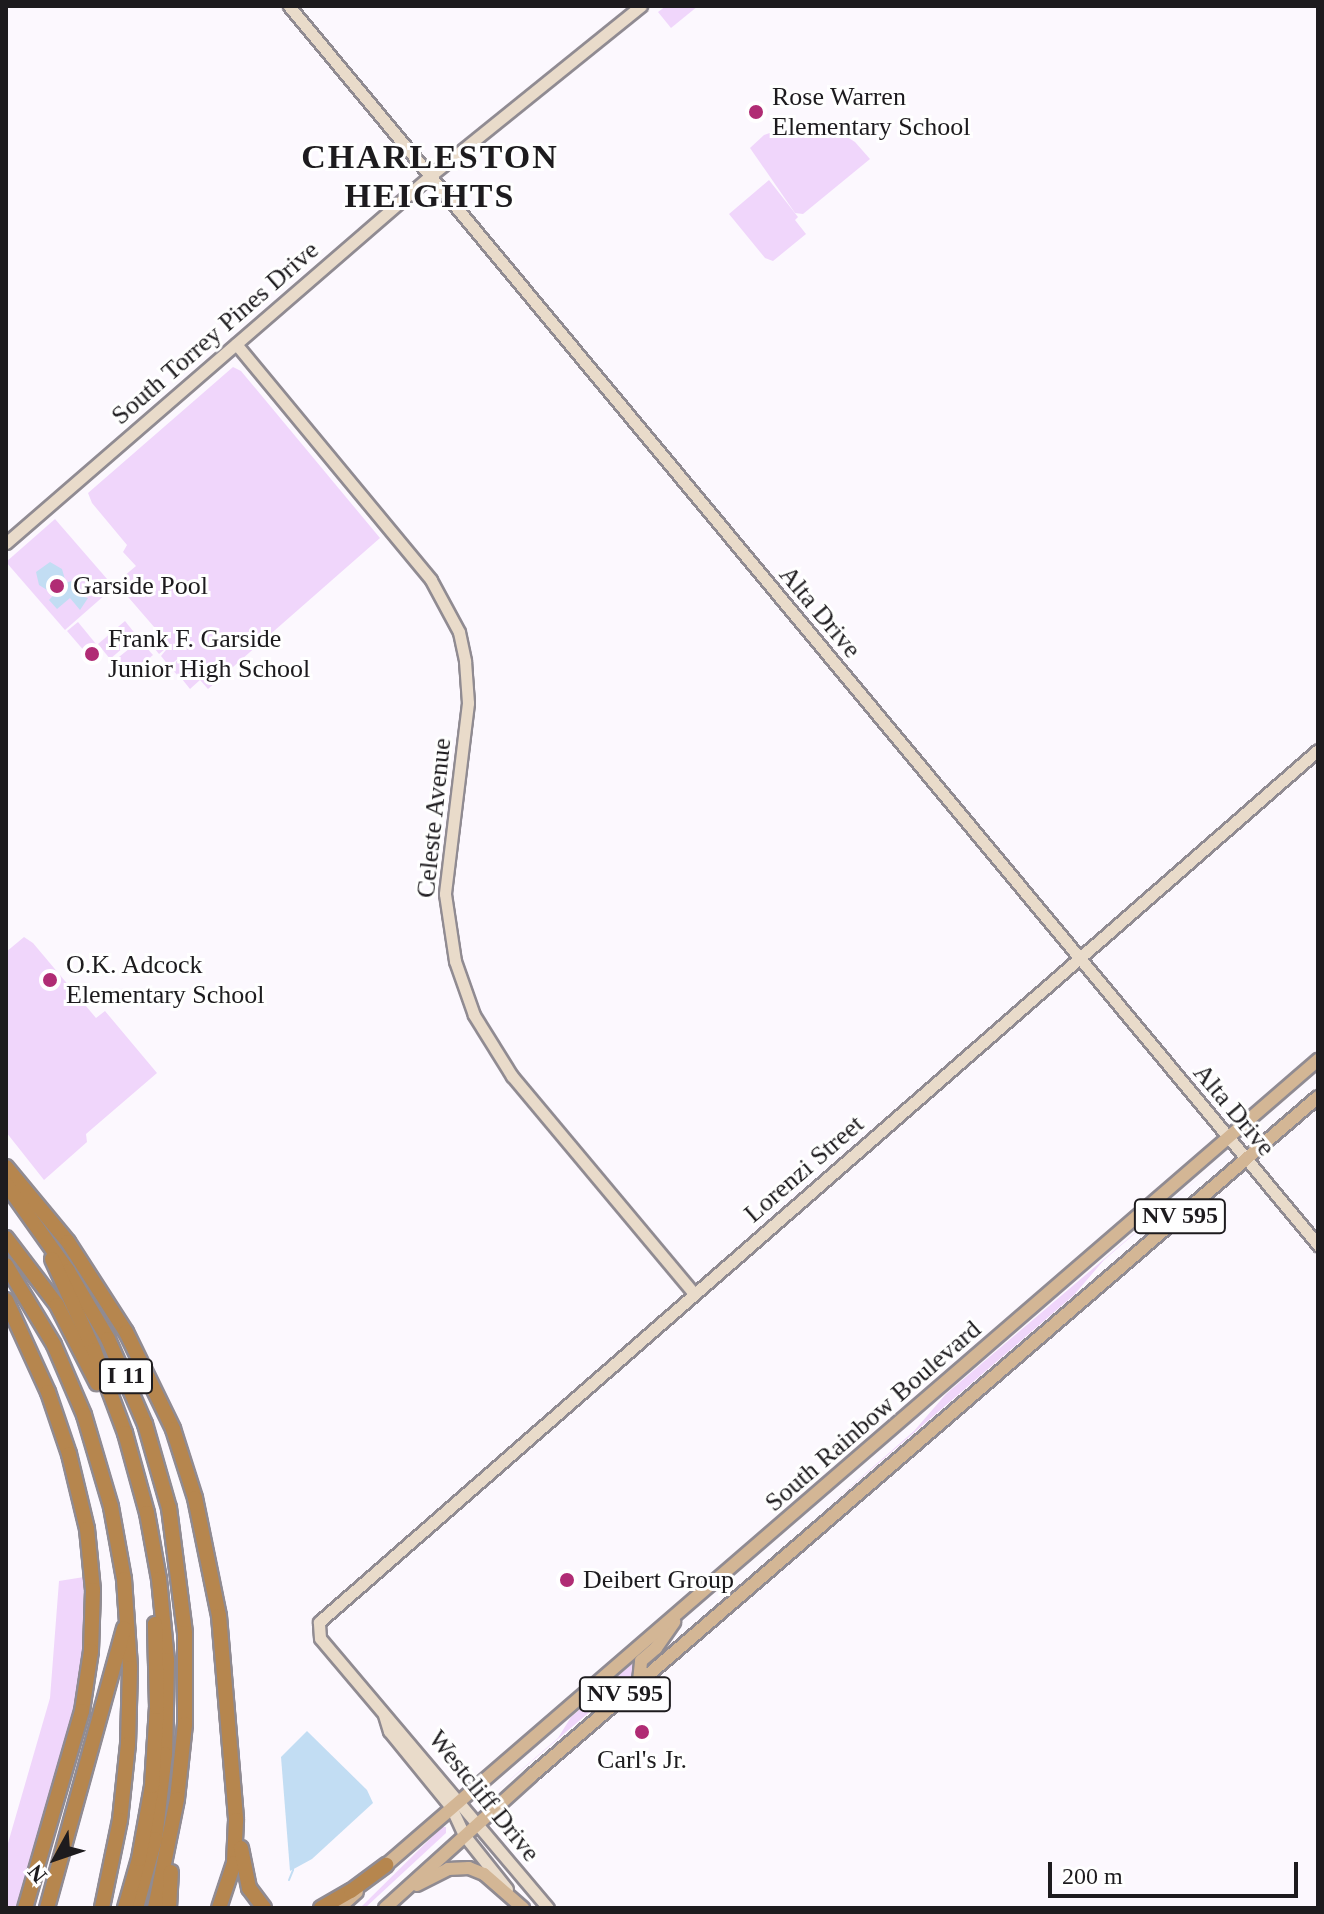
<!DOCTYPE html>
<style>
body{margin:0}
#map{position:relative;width:1324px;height:1914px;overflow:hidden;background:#fcf8fe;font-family:Georgia,serif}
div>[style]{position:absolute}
.green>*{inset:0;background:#f0d6fb}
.water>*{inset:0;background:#c2ddf3}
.stream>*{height:2px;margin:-1px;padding:0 1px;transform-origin:1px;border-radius:1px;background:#c2ddf3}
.roads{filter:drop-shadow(2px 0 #908b92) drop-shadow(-2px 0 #908b92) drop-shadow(0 2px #908b92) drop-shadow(0 -2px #908b92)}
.secondary>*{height:11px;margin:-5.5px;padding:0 5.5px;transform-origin:5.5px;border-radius:5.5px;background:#e9dbca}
.primary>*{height:12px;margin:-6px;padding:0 6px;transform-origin:6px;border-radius:6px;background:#d3b695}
.highway>*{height:14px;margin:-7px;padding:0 7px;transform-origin:7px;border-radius:7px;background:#b6864e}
.dots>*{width:22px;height:22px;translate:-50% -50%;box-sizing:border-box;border:4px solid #fff;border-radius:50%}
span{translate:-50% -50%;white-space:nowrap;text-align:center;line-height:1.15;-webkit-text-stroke:6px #fff;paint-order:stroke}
.shield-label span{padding:2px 6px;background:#fff;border:2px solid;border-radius:6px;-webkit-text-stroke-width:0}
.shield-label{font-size:24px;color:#1d1b1e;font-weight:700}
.poi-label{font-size:26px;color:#1d1b1e}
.left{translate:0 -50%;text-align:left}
.street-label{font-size:26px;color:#1d1b1e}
.district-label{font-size:34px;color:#1d1b1e;font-weight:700;letter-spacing:2px}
.frame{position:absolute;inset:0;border:8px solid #1d1b1e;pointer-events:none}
.north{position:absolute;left:16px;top:1818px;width:80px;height:80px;-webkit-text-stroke:6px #fff;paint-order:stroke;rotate:230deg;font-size:22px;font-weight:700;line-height:32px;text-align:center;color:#1d1b1e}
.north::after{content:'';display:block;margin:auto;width:28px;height:36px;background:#1d1b1e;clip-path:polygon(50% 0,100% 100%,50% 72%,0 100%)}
.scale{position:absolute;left:1048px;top:1862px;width:250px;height:36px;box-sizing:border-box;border:4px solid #1d1b1e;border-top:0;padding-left:10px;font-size:24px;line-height:28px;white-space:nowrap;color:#1d1b1e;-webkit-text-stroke:6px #fff;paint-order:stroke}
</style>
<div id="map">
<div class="green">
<div style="clip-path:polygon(666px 6px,698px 6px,671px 28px,658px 12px)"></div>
<div style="clip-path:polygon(798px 123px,833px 128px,855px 142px,870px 159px,803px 214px,795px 213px,750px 148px,764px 135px)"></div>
<div style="clip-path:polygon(769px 180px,798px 217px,795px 220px,806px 234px,773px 261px,765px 258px,729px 214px)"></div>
<div style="clip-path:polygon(233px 367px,241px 371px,380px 538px,208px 689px,200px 680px,190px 689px,182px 679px,192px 670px,179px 677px,171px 668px,180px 657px,169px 666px,161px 656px,170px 645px,159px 654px,151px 644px,161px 635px,116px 583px,136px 566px,123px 552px,127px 545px,92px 503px,88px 493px)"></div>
<div style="clip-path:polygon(55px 519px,114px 587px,65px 630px,6px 562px)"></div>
<div style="clip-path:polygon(125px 621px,137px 636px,110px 659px,98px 644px)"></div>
<div style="clip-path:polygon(78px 622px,96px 644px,86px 653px,67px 631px)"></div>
<div style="clip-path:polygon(140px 640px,153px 655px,127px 677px,114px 661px)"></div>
<div style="clip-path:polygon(24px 937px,33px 943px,96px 1018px,105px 1011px,157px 1073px,86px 1134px,87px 1142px,44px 1180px,6px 1132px,6px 952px)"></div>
<div style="clip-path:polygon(1219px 1161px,1104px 1260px,1074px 1295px,824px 1510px,914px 1431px,946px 1394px)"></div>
<div style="clip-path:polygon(84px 1577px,82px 1662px,74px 1712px,16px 1908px,6px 1908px,6px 1850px,50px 1698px,59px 1581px)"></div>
<div style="clip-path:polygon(653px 1645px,634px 1665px,633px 1675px,485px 1801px,558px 1738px,571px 1717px)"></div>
<div style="clip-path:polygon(442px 1827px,446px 1827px,446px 1833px,365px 1908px,360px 1908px)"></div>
</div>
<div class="water">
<div style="clip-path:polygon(50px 562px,62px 569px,66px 583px,71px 581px,78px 591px,76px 595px,88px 598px,80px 610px,70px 598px,57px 609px,49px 600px,61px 587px,47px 590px,39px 585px,36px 572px)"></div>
<div style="clip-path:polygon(307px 1731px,367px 1790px,373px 1803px,312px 1859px,290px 1871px,281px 1757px)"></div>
</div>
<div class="stream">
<div style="left:289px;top:1880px;width:11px;rotate:-68deg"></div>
</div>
<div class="roads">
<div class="secondary">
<div style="left:289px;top:6px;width:1611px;rotate:50.29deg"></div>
<div style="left:236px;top:344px;width:306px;rotate:50.4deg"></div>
<div style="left:431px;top:580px;width:59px;rotate:61.7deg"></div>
<div style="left:459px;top:632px;width:30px;rotate:78deg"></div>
<div style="left:465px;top:661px;width:42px;rotate:85.9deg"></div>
<div style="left:468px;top:703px;width:192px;rotate:96.9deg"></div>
<div style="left:445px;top:894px;width:68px;rotate:81.5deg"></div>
<div style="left:455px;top:961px;width:57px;rotate:70.6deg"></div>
<div style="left:474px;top:1015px;width:72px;rotate:58.1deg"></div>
<div style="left:512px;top:1076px;width:284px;rotate:50.1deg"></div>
<div style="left:6px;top:543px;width:561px;rotate:-40.88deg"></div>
<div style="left:430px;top:176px;width:271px;rotate:-38.9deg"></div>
<div style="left:384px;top:1715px;width:17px;rotate:73deg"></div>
<div style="left:389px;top:1731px;width:98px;rotate:50.8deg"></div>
<div style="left:451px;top:1807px;width:31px;rotate:65deg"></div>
<div style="left:464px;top:1835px;width:69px;rotate:51.5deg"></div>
<div style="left:548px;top:1908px;width:353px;rotate:-130.2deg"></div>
<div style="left:320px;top:1638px;width:16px;rotate:-94deg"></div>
<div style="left:319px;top:1622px;width:1326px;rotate:-41.12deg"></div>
</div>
<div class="primary">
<div style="left:639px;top:1681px;width:20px;rotate:-84deg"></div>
<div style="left:641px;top:1661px;width:20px;rotate:-41deg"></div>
<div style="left:656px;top:1648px;width:32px;rotate:-55deg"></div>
<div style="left:379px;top:1871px;width:1241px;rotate:-40.82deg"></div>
<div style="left:417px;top:1885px;width:35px;rotate:-27deg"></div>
<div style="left:448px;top:1869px;width:21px;rotate:-3deg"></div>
<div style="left:469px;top:1868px;width:16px;rotate:22deg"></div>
<div style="left:484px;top:1874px;width:52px;rotate:41.1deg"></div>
<div style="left:339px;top:1908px;width:24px;rotate:-42deg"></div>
<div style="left:385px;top:1908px;width:197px;rotate:-42.1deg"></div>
<div style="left:531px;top:1776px;width:1039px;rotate:-40.79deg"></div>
</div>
<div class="highway">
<div style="left:6px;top:1167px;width:97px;rotate:50.4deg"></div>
<div style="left:68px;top:1242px;width:107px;rotate:57.2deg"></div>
<div style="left:126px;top:1332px;width:108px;rotate:64.1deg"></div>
<div style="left:173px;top:1429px;width:72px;rotate:72.3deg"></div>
<div style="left:195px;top:1498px;width:120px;rotate:78.5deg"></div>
<div style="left:219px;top:1616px;width:205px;rotate:85.2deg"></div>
<div style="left:236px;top:1820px;width:43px;rotate:92.7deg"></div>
<div style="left:234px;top:1863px;width:47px;rotate:108.4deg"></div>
<div style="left:6px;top:1184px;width:107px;rotate:54.5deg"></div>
<div style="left:68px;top:1271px;width:79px;rotate:59.5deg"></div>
<div style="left:108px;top:1339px;width:93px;rotate:66.5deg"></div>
<div style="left:145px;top:1424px;width:87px;rotate:74.1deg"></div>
<div style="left:169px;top:1508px;width:126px;rotate:82.7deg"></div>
<div style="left:185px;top:1633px;width:91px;rotate:90deg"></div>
<div style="left:185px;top:1724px;width:75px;rotate:96.1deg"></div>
<div style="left:177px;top:1799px;width:111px;rotate:101.4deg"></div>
<div style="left:6px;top:1238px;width:84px;rotate:52.7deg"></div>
<div style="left:57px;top:1305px;width:88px;rotate:62.9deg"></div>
<div style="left:52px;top:1259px;width:100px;rotate:65.2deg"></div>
<div style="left:94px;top:1350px;width:89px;rotate:69.5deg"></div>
<div style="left:125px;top:1433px;width:83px;rotate:74.6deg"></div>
<div style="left:147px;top:1513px;width:67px;rotate:79.7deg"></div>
<div style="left:159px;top:1579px;width:81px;rotate:84.4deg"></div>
<div style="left:167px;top:1660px;width:94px;rotate:91.2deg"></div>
<div style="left:165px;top:1754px;width:86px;rotate:96.7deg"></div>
<div style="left:155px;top:1839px;width:72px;rotate:105.4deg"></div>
<div style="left:6px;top:1265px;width:93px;rotate:59deg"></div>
<div style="left:54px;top:1345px;width:76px;rotate:66.8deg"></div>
<div style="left:84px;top:1415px;width:96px;rotate:73.6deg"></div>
<div style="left:111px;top:1507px;width:73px;rotate:79.8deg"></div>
<div style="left:124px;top:1579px;width:89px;rotate:86.1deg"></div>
<div style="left:130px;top:1668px;width:76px;rotate:91.5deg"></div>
<div style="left:128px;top:1744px;width:76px;rotate:96deg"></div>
<div style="left:120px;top:1820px;width:90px;rotate:101.6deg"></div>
<div style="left:6px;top:1300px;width:101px;rotate:65.5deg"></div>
<div style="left:48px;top:1392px;width:65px;rotate:71.3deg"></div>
<div style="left:69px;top:1454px;width:77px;rotate:76.5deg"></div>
<div style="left:87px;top:1529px;width:61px;rotate:84.4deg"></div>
<div style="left:93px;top:1590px;width:61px;rotate:91.9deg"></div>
<div style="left:91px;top:1651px;width:61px;rotate:98.5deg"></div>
<div style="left:82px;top:1711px;width:205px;rotate:106.1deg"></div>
<div style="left:241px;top:1848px;width:41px;rotate:78.7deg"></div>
<div style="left:249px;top:1888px;width:25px;rotate:53deg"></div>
<div style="left:47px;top:1908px;width:290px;rotate:-74.6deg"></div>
<div style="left:125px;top:1908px;width:51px;rotate:-74.1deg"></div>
<div style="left:139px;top:1859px;width:74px;rotate:-79.9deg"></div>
<div style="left:152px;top:1786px;width:79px;rotate:-86.4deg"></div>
<div style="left:157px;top:1707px;width:83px;rotate:-91.4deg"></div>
<div style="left:169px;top:1908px;width:36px;rotate:-87deg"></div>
<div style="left:321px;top:1908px;width:34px;rotate:-30deg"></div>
<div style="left:351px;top:1891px;width:44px;rotate:-36.6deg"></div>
</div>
</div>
<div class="dots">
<div style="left:756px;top:112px;background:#b02c74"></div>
<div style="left:57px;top:586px;background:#b02c74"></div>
<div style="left:92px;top:654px;background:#b02c74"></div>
<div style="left:50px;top:980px;background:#b02c74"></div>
<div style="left:567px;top:1580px;background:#b02c74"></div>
<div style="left:642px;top:1732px;background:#b02c74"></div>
</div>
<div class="shield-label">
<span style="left:1180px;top:1216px">NV 595</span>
<span style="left:126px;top:1376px">I 11</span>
<span style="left:625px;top:1694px">NV 595</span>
</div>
<div class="poi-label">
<span class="left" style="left:772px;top:112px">Rose Warren<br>Elementary School</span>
<span class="left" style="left:73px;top:586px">Garside Pool</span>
<span class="left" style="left:108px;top:654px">Frank F. Garside<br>Junior High School</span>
<span class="left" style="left:66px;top:980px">O.K. Adcock<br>Elementary School</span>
<span class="left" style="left:583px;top:1580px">Deibert Group</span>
<span style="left:642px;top:1760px">Carl's Jr.</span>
</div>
<div class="street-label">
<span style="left:215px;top:333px;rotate:-41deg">South Torrey Pines Drive</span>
<span style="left:820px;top:612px;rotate:50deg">Alta Drive</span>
<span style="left:434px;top:818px;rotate:-84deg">Celeste Avenue</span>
<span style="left:1234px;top:1110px;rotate:50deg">Alta Drive</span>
<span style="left:804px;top:1169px;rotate:-41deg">Lorenzi Street</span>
<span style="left:873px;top:1416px;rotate:-41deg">South Rainbow Boulevard</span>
<span style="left:484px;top:1796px;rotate:51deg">Westcliff Drive</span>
</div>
<div class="district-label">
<span style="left:430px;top:176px">CHARLESTON<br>HEIGHTS</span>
</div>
<div class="frame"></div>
<div class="north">N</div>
<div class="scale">200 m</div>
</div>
